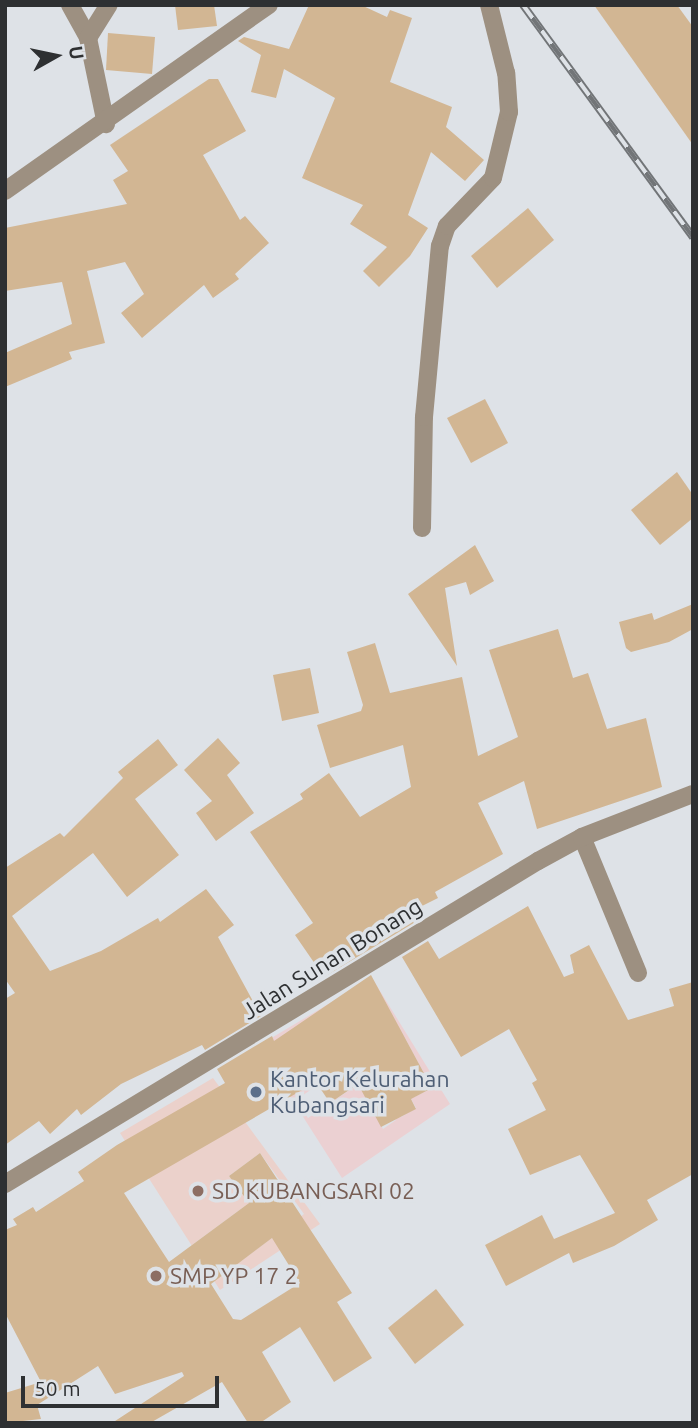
<!DOCTYPE html>
<style>
body{margin:0}
#map{position:relative;width:698px;height:1428px;overflow:hidden;background:#dee2e7;font-family:Ubuntu,sans-serif}
div>[style]{position:absolute}
.commercial>*{inset:0;background:#ebd0d2}
.education>*{inset:0;background:#ebd1cb}
.building>*{inset:0;background:#d2b693}
.minor>*{height:18px;margin:-9px;padding:0 9px;transform-origin:9px;border-radius:9px;background:#9d9081}
.tertiary>*{height:18px;margin:-9px;padding:0 9px;transform-origin:9px;border-radius:9px;background:#9d9081}
.rail>*{height:8px;margin-top:-4px;transform-origin:0;background:repeating-linear-gradient(90deg,#dee2e7 0 16px,#727578 0 32px);box-sizing:border-box;border-block:2px solid #727578}
.dots>*{width:19px;height:19px;translate:-50% -50%;box-sizing:border-box;border:4px solid #dee2e7;border-radius:50%}
span{translate:-50% -50%;white-space:nowrap;text-align:center;line-height:1.15;-webkit-text-stroke:7px #dee2e7;paint-order:stroke}
.street-label{font-size:23px;color:#2e3032}
.service-label{font-size:23px;color:#4e5e75}
.left{translate:0 -50%;text-align:left}
.education-label{font-size:23px;color:#785e54}
.frame{position:absolute;inset:0;border:7px solid #2e3032;pointer-events:none}
.north{position:absolute;left:21px;top:21px;width:70px;height:70px;-webkit-text-stroke:5px #dee2e7;paint-order:stroke;rotate:81deg;font-size:19px;font-weight:700;line-height:28px;text-align:center;color:#2e3032}
.north::after{content:'';display:block;margin:auto;width:24px;height:32px;background:#2e3032;clip-path:polygon(50% 0,100% 100%,50% 72%,0 100%)}
.scale{position:absolute;left:21px;top:1376px;width:198px;height:32px;box-sizing:border-box;border:4px solid #2e3032;border-top:0;padding-left:9px;font-size:21px;line-height:24px;white-space:nowrap;color:#2e3032;-webkit-text-stroke:5px #dee2e7;paint-order:stroke}
</style>
<div id="map">
<div class="commercial">
<div style="clip-path:polygon(evenodd,372px 978px,450px 1104px,342px 1178px,258px 1046px,372px 978px,405px 1038px,432px 1088px,414px 1097px,405px 1038px,372px 978px,382px 1045px,416px 1108px,401px 1117px,382px 1045px,372px 978px,362px 1057px,396px 1120px,383px 1129px,348px 1065px,362px 1057px,372px 978px,345px 1066px,357px 1085px,308px 1118px,296px 1100px,345px 1066px)"></div>
</div>
<div class="education">
<div style="clip-path:polygon(evenodd,213px 1078px,320px 1224px,220px 1290px,120px 1133px,213px 1078px,260px 1153px,304px 1214px,217px 1279px,192px 1245px,249px 1203px,229px 1176px,260px 1153px)"></div>
</div>
<div class="building">
<div style="clip-path:polygon(175px 5px,214px 5px,217px 26px,178px 30px)"></div>
<div style="clip-path:polygon(309px 5px,361px 5px,387px 17px,390px 10px,412px 18px,390px 82px,452px 107px,446px 127px,484px 160px,465px 181px,431px 152px,408px 215px,428px 228px,410px 256px,379px 287px,363px 271px,387px 247px,350px 224px,363px 205px,302px 178px,335px 98px,284px 69px,276px 98px,251px 92px,261px 55px,238px 41px,244px 37px,289px 49px)"></div>
<div style="clip-path:polygon(594px 5px,677px 5px,693px 27px,693px 145px)"></div>
<div style="clip-path:polygon(108px 33px,155px 37px,152px 74px,106px 70px)"></div>
<div style="clip-path:polygon(209px 79px,218px 79px,246px 131px,203px 155px,240px 220px,245px 216px,269px 243px,235px 274px,239px 279px,213px 298px,204px 285px,142px 338px,121px 313px,144px 294px,125px 262px,87px 271px,105px 343px,69px 352px,72px 359px,5px 387px,5px 353px,72px 324px,62px 282px,5px 291px,5px 228px,127px 204px,113px 180px,128px 171px,110px 145px)"></div>
<div style="clip-path:polygon(528px 208px,554px 240px,497px 288px,471px 256px)"></div>
<div style="clip-path:polygon(485px 399px,508px 443px,471px 463px,447px 418px)"></div>
<div style="clip-path:polygon(677px 472px,693px 495px,693px 518px,660px 545px,631px 510px)"></div>
<div style="clip-path:polygon(475px 545px,494px 581px,470px 595px,466px 582px,445px 588px,457px 666px,408px 594px)"></div>
<div style="clip-path:polygon(693px 604px,693px 629px,669px 642px,631px 652px,626px 648px,619px 622px,652px 613px,654px 620px)"></div>
<div style="clip-path:polygon(558px 629px,573px 678px,588px 673px,607px 729px,646px 718px,662px 787px,537px 829px,524px 781px,478px 803px,503px 854px,435px 892px,438px 898px,412px 911px,417px 921px,324px 977px,295px 935px,313px 923px,250px 832px,303px 799px,300px 794px,329px 773px,360px 817px,411px 787px,403px 745px,330px 768px,317px 725px,361px 711px,363px 705px,347px 652px,375px 643px,390px 693px,462px 677px,478px 756px,518px 737px,489px 650px)"></div>
<div style="clip-path:polygon(310px 668px,319px 713px,282px 721px,273px 675px)"></div>
<div style="clip-path:polygon(218px 738px,240px 763px,227px 775px,254px 813px,216px 841px,196px 813px,212px 801px,184px 770px)"></div>
<div style="clip-path:polygon(158px 739px,178px 765px,135px 799px,179px 855px,127px 897px,93px 853px,12px 916px,50px 971px,101px 951px,158px 918px,160px 922px,206px 889px,234px 925px,218px 937px,261px 1016px,205px 1050px,202px 1045px,121px 1084px,81px 1115px,77px 1109px,50px 1134px,39px 1121px,5px 1145px,5px 999px,15px 993px,5px 979px,5px 868px,60px 833px,64px 837px,123px 778px,118px 772px)"></div>
<div style="clip-path:polygon(528px 906px,564px 977px,574px 973px,570px 955px,589px 945px,628px 1020px,674px 1006px,669px 989px,693px 982px,693px 1174px,647px 1200px,658px 1220px,614px 1246px,573px 1263px,569px 1253px,506px 1286px,485px 1245px,542px 1215px,554px 1239px,615px 1213px,580px 1155px,530px 1175px,508px 1129px,546px 1110px,532px 1083px,537px 1080px,509px 1029px,461px 1057px,402px 957px,428px 941px,439px 959px)"></div>
<div style="clip-path:polygon(evenodd,371px 975px,432px 1088px,411px 1099px,416px 1109px,381px 1127px,358px 1084px,330px 1103px,316px 1082px,124px 1193px,169px 1262px,249px 1203px,229px 1176px,260px 1153px,352px 1293px,337px 1302px,372px 1358px,334px 1382px,300px 1327px,262px 1352px,291px 1402px,260px 1423px,248px 1423px,222px 1382px,150px 1423px,112px 1423px,184px 1376px,182px 1372px,115px 1394px,98px 1366px,37px 1405px,41px 1419px,5px 1423px,5px 1393px,41px 1382px,5px 1313px,5px 1230px,17px 1225px,13px 1219px,33px 1207px,36px 1212px,84px 1181px,78px 1172px,117px 1145px,225px 1083px,217px 1069px,272px 1036px,274px 1041px,371px 975px,272px 1238px,300px 1283px,241px 1320px,233px 1319px,211px 1284px,272px 1238px)"></div>
<div style="clip-path:polygon(436px 1289px,464px 1325px,415px 1364px,388px 1328px)"></div>
</div>
<div class="minor">
<div style="left:70px;top:5px;width:38px;rotate:61deg"></div>
<div style="left:88px;top:38px;width:88px;rotate:78.2deg"></div>
<div style="left:88px;top:38px;width:39px;rotate:-58deg"></div>
<div style="left:5px;top:191px;width:323px;rotate:-35.2deg"></div>
<div style="left:422px;top:528px;width:111px;rotate:-89deg"></div>
<div style="left:424px;top:417px;width:172px;rotate:-84.7deg"></div>
<div style="left:440px;top:246px;width:21px;rotate:-71deg"></div>
<div style="left:447px;top:226px;width:66px;rotate:-46.2deg"></div>
<div style="left:493px;top:178px;width:68px;rotate:-76.4deg"></div>
<div style="left:509px;top:112px;width:39px;rotate:-94deg"></div>
<div style="left:506px;top:73px;width:70px;rotate:-104deg"></div>
<div style="left:582px;top:837px;width:147px;rotate:67.6deg"></div>
</div>
<div class="tertiary">
<div style="left:5px;top:1184px;width:623px;rotate:-31.22deg"></div>
<div style="left:538px;top:861px;width:50px;rotate:-28.6deg"></div>
<div style="left:582px;top:837px;width:119px;rotate:-21.2deg"></div>
</div>
<div class="rail">
<div style="left:523px;top:5px;width:288px;rotate:53.8deg"></div>
</div>
<div class="dots">
<div style="left:256px;top:1092px;background:#5c6f8a"></div>
<div style="left:198px;top:1191px;background:#8d6e63"></div>
<div style="left:156px;top:1276px;background:#8d6e63"></div>
</div>
<div class="street-label">
<span style="left:332px;top:959px;rotate:-32deg">Jalan Sunan Bonang</span>
</div>
<div class="service-label">
<span class="left" style="left:270px;top:1092px">Kantor Kelurahan<br>Kubangsari</span>
</div>
<div class="education-label">
<span class="left" style="left:212px;top:1191px">SD KUBANGSARI 02</span>
<span class="left" style="left:170px;top:1276px">SMP YP 17 2</span>
</div>
<div class="frame"></div>
<div class="north">U</div>
<div class="scale">50 m</div>
</div>
